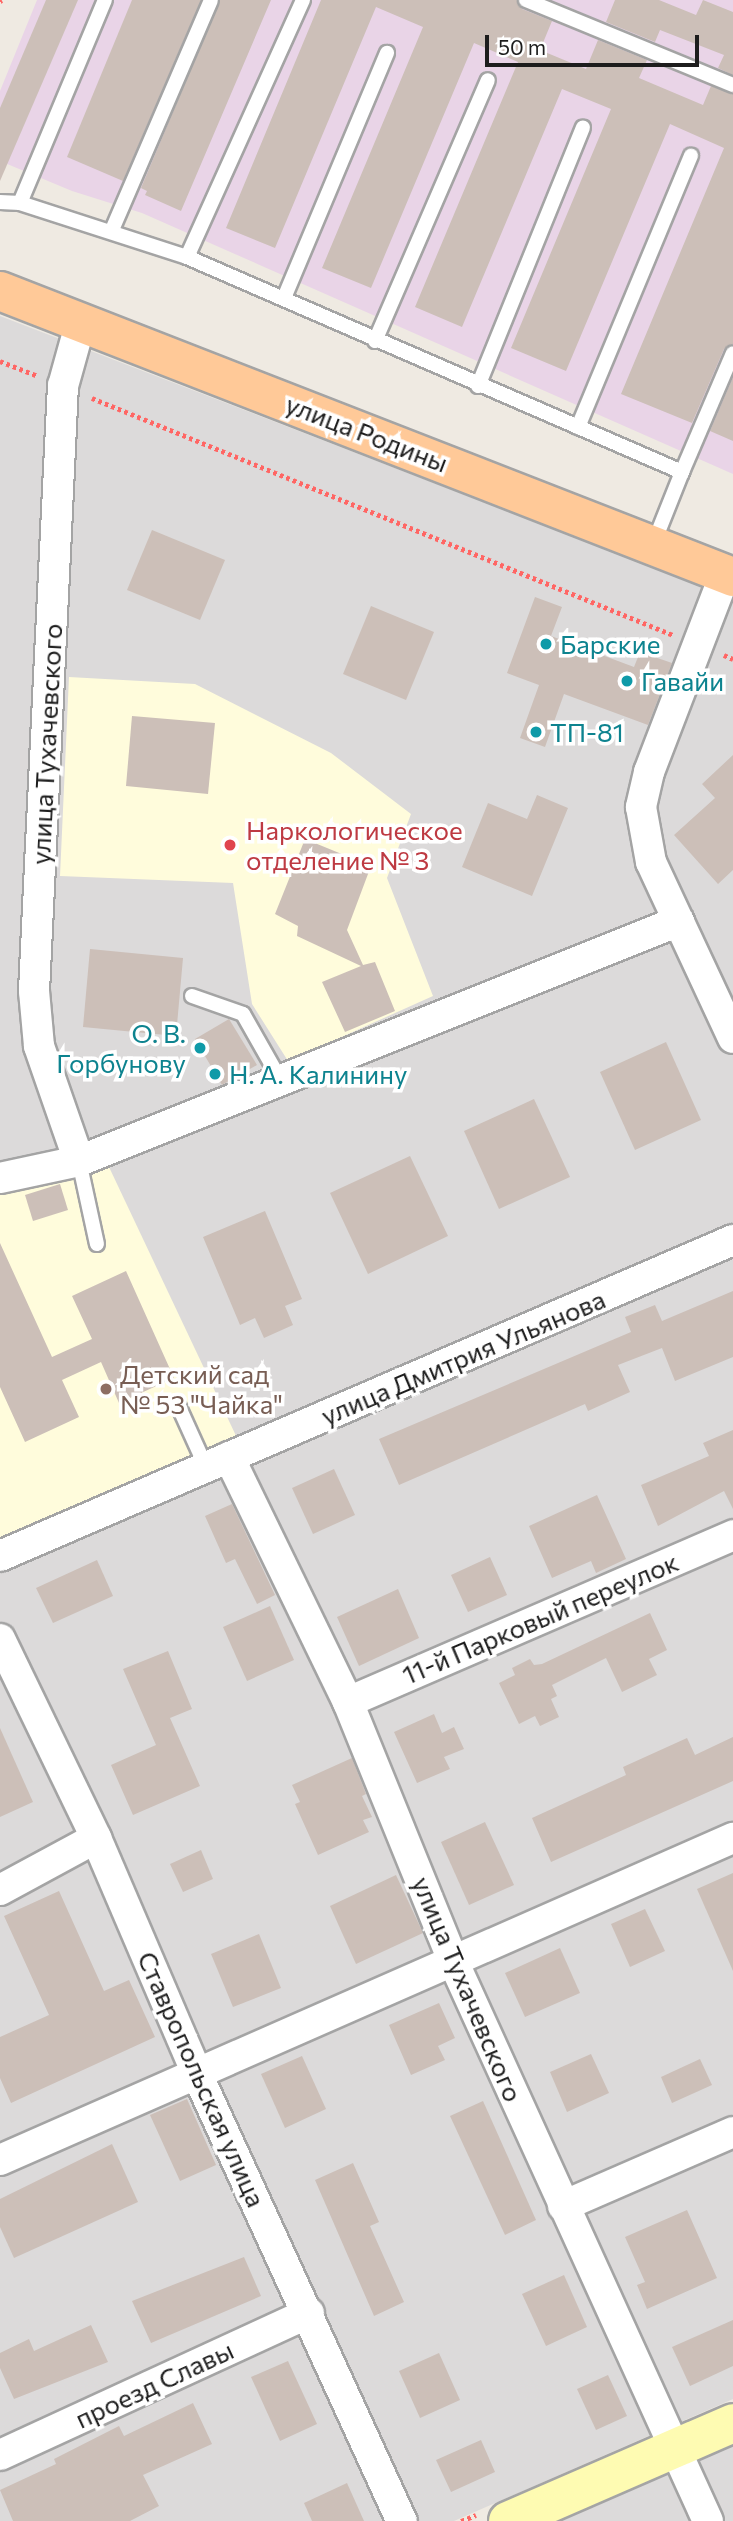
<!DOCTYPE html>
<meta charset="utf-8">
<style>
body{margin:0}
#map{position:relative;width:733px;height:2521px;overflow:hidden;background:#efeae2;font-family:Commissioner,sans-serif}
div>[style]{position:absolute}
.residential>*{inset:0;background:#dcdada}
.industrial>*{inset:0;background:#e9d4e7}
.education>*{inset:0;background:#fffcdc}
.building>*{inset:0;background:#ccbfb8}
.path>*{height:4.5px;margin-top:-2.25px;transform-origin:0;background:repeating-linear-gradient(90deg,#ff6664 0 3.5px,transparent 0 7px)}
.roads{filter:drop-shadow(2px 0 #a4a4a4) drop-shadow(-2px 0 #a4a4a4) drop-shadow(0 2px #a4a4a4) drop-shadow(0 -2px #a4a4a4)}
.lane>*{height:14px;margin:-7px;padding:0 7px;transform-origin:7px;border-radius:7px;background:#fff}
.street>*{height:30px;margin:-15px;padding:0 15px;transform-origin:15px;border-radius:15px;background:#fff}
.secondary>*{height:38px;margin:-19px;padding:0 19px;transform-origin:19px;border-radius:19px;background:#fefbb2}
.primary>*{height:38px;margin:-19px;padding:0 19px;transform-origin:19px;border-radius:19px;background:#ffc998}
.dots>*{width:19px;height:19px;translate:-50% -50%;box-sizing:border-box;border:4px solid #fff;border-radius:50%}
span{translate:-50% -50%;white-space:nowrap;text-align:center;line-height:1.15;-webkit-text-stroke:7px #fff;paint-order:stroke}
.street-label{font-size:26px;color:#1d1d1d}
.culture-label{font-size:26px;color:#0d838f}
.left{translate:0 -50%;text-align:left}
.right{translate:-100% -50%;text-align:right}
.health-label{font-size:26px;color:#be3a42}
.education-label{font-size:26px;color:#785e54}
.scale{position:absolute;left:485px;top:35px;width:214px;height:32px;box-sizing:border-box;border:4px solid #1d1d1d;border-top:0;padding-left:9px;font-size:21px;line-height:24px;white-space:nowrap;color:#1d1d1d;-webkit-text-stroke:5px #fff;paint-order:stroke}
</style>
<div id="map">
<div class="residential">
<div style="clip-path:polygon(0 316px,733px 598px,733px 2399px,454px 2521px,0 2521px)"></div>
<div style="clip-path:polygon(733px 2445px,733px 2521px,561px 2521px)"></div>
</div>
<div class="industrial">
<div style="clip-path:polygon(37px 0,733px 0,733px 474px,142px 213px,72px 191px,0 161px,0 91px)"></div>
</div>
<div class="education">
<div style="clip-path:polygon(69px 677px,195px 684px,331px 753px,411px 814px,387px 878px,433px 996px,288px 1061px,252px 1004px,233px 883px,60px 876px)"></div>
<div style="clip-path:polygon(109px 1167px,238px 1440px,0 1540px,0 1195px)"></div>
</div>
<div class="building">
<div style="clip-path:polygon(46px 0,78px 0,0 181px,0 108px)"></div>
<div style="clip-path:polygon(132px 0,201px 0,123px 181px,67px 157px)"></div>
<div style="clip-path:polygon(220px 0,271px 0,181px 211px,145px 195px,147px 191px,141px 188px)"></div>
<div style="clip-path:polygon(321px 0,517px 0,522px 9px,552px 21px,540px 50px,586px 69px,598px 40px,647px 60px,639px 78px,703px 105px,711px 86px,733px 94px,733px 344px,724px 349px,692px 423px,621px 394px,724px 148px,670px 124px,566px 371px,511px 348px,611px 109px,562px 89px,462px 327px,415px 307px,518px 62px,474px 43px,371px 288px,322px 268px,423px 27px,376px 7px,275px 248px,226px 228px)"></div>
<div style="clip-path:polygon(615px 0,659px 0,696px 15px,703px 0,733px 12px,733px 75px,718px 68px,724px 55px,660px 30px,655px 42px,606px 22px)"></div>
<div style="clip-path:polygon(733px 377px,733px 441px,710px 431px)"></div>
<div style="clip-path:polygon(152px 530px,225px 560px,200px 620px,127px 590px)"></div>
<div style="clip-path:polygon(535px 597px,562px 607px,551px 636px,634px 667px,640px 652px,672px 663px,648px 725px,564px 694px,545px 747px,520px 738px,539px 685px,507px 673px)"></div>
<div style="clip-path:polygon(371px 606px,434px 632px,406px 700px,343px 674px)"></div>
<div style="clip-path:polygon(132px 716px,215px 723px,208px 794px,126px 786px)"></div>
<div style="clip-path:polygon(733px 755px,733px 870px,718px 884px,674px 835px,715px 798px,702px 784px)"></div>
<div style="clip-path:polygon(537px 795px,568px 808px,532px 896px,462px 867px,488px 803px,527px 819px)"></div>
<div style="clip-path:polygon(305px 839px,371px 866px,347px 930px,363px 965px,375px 962px,395px 1011px,345px 1032px,322px 982px,361px 966px,297px 936px,298px 926px,275px 914px)"></div>
<div style="clip-path:polygon(90px 949px,183px 958px,176px 1036px,83px 1027px)"></div>
<div style="clip-path:polygon(229px 1019px,257px 1065px,222px 1085px,195px 1039px)"></div>
<div style="clip-path:polygon(666px 1042px,701px 1120px,635px 1150px,600px 1072px)"></div>
<div style="clip-path:polygon(534px 1099px,570px 1177px,499px 1209px,464px 1131px)"></div>
<div style="clip-path:polygon(410px 1156px,448px 1236px,368px 1274px,330px 1193px)"></div>
<div style="clip-path:polygon(60px 1184px,68px 1210px,33px 1221px,25px 1195px)"></div>
<div style="clip-path:polygon(265px 1211px,302px 1299px,285px 1306px,293px 1325px,264px 1338px,255px 1318px,240px 1325px,203px 1237px)"></div>
<div style="clip-path:polygon(0 1243px,52px 1357px,92px 1339px,72px 1296px,126px 1271px,174px 1378px,119px 1403px,101px 1362px,62px 1380px,79px 1417px,25px 1442px,0 1387px)"></div>
<div style="clip-path:polygon(733px 1291px,733px 1357px,675px 1381px,662px 1348px,618px 1365px,630px 1392px,588px 1411px,585px 1404px,399px 1485px,379px 1439px,631px 1332px,625px 1317px,655px 1305px,662px 1321px)"></div>
<div style="clip-path:polygon(733px 1430px,733px 1509px,724px 1491px,658px 1526px,641px 1485px,709px 1456px,703px 1443px)"></div>
<div style="clip-path:polygon(334px 1469px,355px 1515px,313px 1534px,292px 1488px)"></div>
<div style="clip-path:polygon(597px 1495px,626px 1559px,596px 1573px,591px 1561px,552px 1578px,529px 1526px)"></div>
<div style="clip-path:polygon(232px 1504px,275px 1595px,257px 1604px,235px 1559px,226px 1563px,205px 1516px)"></div>
<div style="clip-path:polygon(490px 1557px,507px 1595px,468px 1612px,451px 1575px)"></div>
<div style="clip-path:polygon(97px 1560px,113px 1596px,53px 1623px,36px 1588px)"></div>
<div style="clip-path:polygon(398px 1589px,419px 1638px,359px 1666px,337px 1617px)"></div>
<div style="clip-path:polygon(270px 1606px,294px 1660px,247px 1681px,223px 1627px)"></div>
<div style="clip-path:polygon(650px 1613px,667px 1650px,649px 1659px,657px 1675px,622px 1692px,606px 1658px,552px 1685px,557px 1696px,551px 1699px,559px 1717px,540px 1726px,535px 1716px,519px 1724px,499px 1683px,515px 1675px,512px 1668px,530px 1659px,534px 1665px,542px 1664px)"></div>
<div style="clip-path:polygon(168px 1651px,192px 1709px,170px 1718px,200px 1786px,133px 1815px,111px 1765px,156px 1745px,123px 1669px)"></div>
<div style="clip-path:polygon(434px 1714px,442px 1733px,454px 1727px,464px 1749px,444px 1757px,450px 1769px,417px 1783px,394px 1732px)"></div>
<div style="clip-path:polygon(0 1728px,33px 1802px,0 1817px)"></div>
<div style="clip-path:polygon(733px 1737px,733px 1781px,551px 1862px,532px 1818px,626px 1775px,623px 1767px,687px 1738px,695px 1755px)"></div>
<div style="clip-path:polygon(352px 1758px,366px 1794px,362px 1796px,372px 1817px,363px 1820px,369px 1832px,318px 1855px,295px 1804px,300px 1802px,292px 1785px)"></div>
<div style="clip-path:polygon(485px 1822px,514px 1885px,469px 1905px,441px 1842px)"></div>
<div style="clip-path:polygon(201px 1850px,213px 1879px,183px 1892px,170px 1864px)"></div>
<div style="clip-path:polygon(733px 1873px,733px 1971px,697px 1889px)"></div>
<div style="clip-path:polygon(396px 1875px,423px 1933px,356px 1964px,330px 1906px)"></div>
<div style="clip-path:polygon(59px 1891px,104px 1991px,129px 1980px,155px 2037px,11px 2103px,0 2078px,0 2037px,49px 2015px,4px 1916px)"></div>
<div style="clip-path:polygon(645px 1909px,665px 1951px,630px 1967px,611px 1924px)"></div>
<div style="clip-path:polygon(259px 1934px,281px 1988px,233px 2007px,211px 1954px)"></div>
<div style="clip-path:polygon(560px 1948px,580px 1993px,525px 2017px,505px 1973px)"></div>
<div style="clip-path:polygon(439px 2003px,455px 2038px,438px 2046px,445px 2060px,411px 2075px,389px 2025px)"></div>
<div style="clip-path:polygon(591px 2054px,609px 2093px,567px 2112px,550px 2072px)"></div>
<div style="clip-path:polygon(302px 2056px,326px 2109px,285px 2128px,261px 2074px)"></div>
<div style="clip-path:polygon(700px 2059px,712px 2085px,672px 2103px,661px 2077px)"></div>
<div style="clip-path:polygon(187px 2099px,216px 2165px,180px 2181px,150px 2115px)"></div>
<div style="clip-path:polygon(483px 2101px,536px 2220px,505px 2235px,450px 2116px)"></div>
<div style="clip-path:polygon(112px 2144px,138px 2202px,14px 2258px,0 2227px,0 2199px)"></div>
<div style="clip-path:polygon(353px 2163px,379px 2222px,370px 2226px,404px 2302px,374px 2316px,315px 2180px)"></div>
<div style="clip-path:polygon(687px 2210px,717px 2278px,647px 2309px,637px 2285px,645px 2282px,625px 2237px)"></div>
<div style="clip-path:polygon(244px 2257px,261px 2296px,151px 2343px,132px 2301px)"></div>
<div style="clip-path:polygon(564px 2275px,587px 2327px,546px 2346px,522px 2294px)"></div>
<div style="clip-path:polygon(733px 2320px,733px 2366px,690px 2386px,672px 2347px)"></div>
<div style="clip-path:polygon(91px 2325px,108px 2362px,14px 2399px,0 2368px,0 2353px,29px 2339px,34px 2351px)"></div>
<div style="clip-path:polygon(439px 2353px,460px 2400px,420px 2418px,399px 2371px)"></div>
<div style="clip-path:polygon(288px 2361px,317px 2424px,280px 2441px,251px 2377px)"></div>
<div style="clip-path:polygon(608px 2375px,627px 2416px,596px 2430px,577px 2389px)"></div>
<div style="clip-path:polygon(193px 2403px,212px 2444px,143px 2475px,159px 2506px,130px 2521px,13px 2521px,0 2490px,56px 2464px,54px 2459px,119px 2426px,124px 2436px)"></div>
<div style="clip-path:polygon(481px 2440px,495px 2472px,451px 2492px,436px 2460px)"></div>
<div style="clip-path:polygon(347px 2483px,364px 2521px,312px 2521px,304px 2503px)"></div>
</div>
<div class="path">
<div style="left:0;top:1px;width:2px;rotate:-27deg"></div>
<div style="left:0;top:361px;width:41px;rotate:21.5deg"></div>
<div style="left:92px;top:398px;width:627px;rotate:22.19deg"></div>
<div style="left:724px;top:655px;width:10px;rotate:24deg"></div>
<div style="left:461px;top:2521px;width:16px;rotate:-22deg"></div>
</div>
<div class="roads">
<div class="lane">
<div style="left:526px;top:0;width:224px;rotate:22.3deg"></div>
<div style="left:0;top:202px;width:20px;rotate:3deg"></div>
<div style="left:20px;top:203px;width:176px;rotate:17.9deg"></div>
<div style="left:187px;top:257px;width:540px;rotate:23.48deg"></div>
<div style="left:682px;top:472px;width:79px;rotate:111.7deg"></div>
<div style="left:20px;top:203px;width:220px;rotate:-67.3deg"></div>
<div style="left:112px;top:230px;width:250px;rotate:-66.7deg"></div>
<div style="left:187px;top:257px;width:282px;rotate:-65.7deg"></div>
<div style="left:284px;top:298px;width:266px;rotate:-67.2deg"></div>
<div style="left:375px;top:341px;width:284px;rotate:-66.6deg"></div>
<div style="left:478px;top:386px;width:279px;rotate:-67.9deg"></div>
<div style="left:578px;top:427px;width:294px;rotate:-67.4deg"></div>
<div style="left:682px;top:472px;width:129px;rotate:-66.8deg"></div>
<div style="left:192px;top:996px;width:54px;rotate:19.4deg"></div>
<div style="left:243px;top:1014px;width:75px;rotate:60.4deg"></div>
<div style="left:79px;top:1161px;width:85px;rotate:77.8deg"></div>
<div style="left:178px;top:1405px;width:68px;rotate:65.7deg"></div>
</div>
<div class="street">
<div style="left:725px;top:574px;width:212px;rotate:111deg"></div>
<div style="left:649px;top:772px;width:36px;rotate:103deg"></div>
<div style="left:641px;top:807px;width:56px;rotate:79.7deg"></div>
<div style="left:651px;top:862px;width:194px;rotate:65deg"></div>
<div style="left:79px;top:1161px;width:122px;rotate:-109.2deg"></div>
<div style="left:39px;top:1046px;width:55px;rotate:-95.2deg"></div>
<div style="left:34px;top:991px;width:606px;rotate:-87.26deg"></div>
<div style="left:63px;top:386px;width:67px;rotate:-74.5deg"></div>
<div style="left:0;top:1178px;width:81px;rotate:-12.1deg"></div>
<div style="left:79px;top:1161px;width:646px;rotate:-21.8deg"></div>
<div style="left:229px;top:1457px;width:272px;rotate:64.1deg"></div>
<div style="left:348px;top:1702px;width:279px;rotate:67.9deg"></div>
<div style="left:453px;top:1961px;width:615px;rotate:65.52deg"></div>
<div style="left:0;top:1556px;width:798px;rotate:-23.32deg"></div>
<div style="left:0;top:1639px;width:221px;rotate:64.2deg"></div>
<div style="left:96px;top:1838px;width:257px;rotate:66.8deg"></div>
<div style="left:197px;top:2074px;width:492px;rotate:65.4deg"></div>
<div style="left:348px;top:1702px;width:420px;rotate:-23.4deg"></div>
<div style="left:0;top:1890px;width:109px;rotate:-28.4deg"></div>
<div style="left:0;top:2160px;width:801px;rotate:-23.72deg"></div>
<div style="left:563px;top:2206px;width:185px;rotate:-23.5deg"></div>
<div style="left:0;top:2455px;width:340px;rotate:-24.7deg"></div>
</div>
<div class="secondary">
<div style="left:508px;top:2521px;width:245px;rotate:-23.5deg"></div>
</div>
<div class="primary">
<div style="left:0;top:291px;width:787px;rotate:21.31deg"></div>
</div>
</div>
<div class="dots">
<div style="left:546px;top:644px;background:#0f9aa8"></div>
<div style="left:627px;top:681px;background:#0f9aa8"></div>
<div style="left:536px;top:732px;background:#0f9aa8"></div>
<div style="left:230px;top:845px;background:#e0444e"></div>
<div style="left:200px;top:1048px;background:#0f9aa8"></div>
<div style="left:215px;top:1074px;background:#0f9aa8"></div>
<div style="left:106px;top:1389px;background:#8d6e63"></div>
</div>
<div class="street-label">
<span style="left:367px;top:433px;rotate:21deg">улица Родины</span>
<span style="left:46px;top:744px;rotate:-87deg">улица Тухачевского</span>
<span style="left:463px;top:1357px;rotate:-23deg">улица Дмитрия Ульянова</span>
<span style="left:540px;top:1618px;rotate:-23deg">11-й Парковый переулок</span>
<span style="left:468px;top:1989px;rotate:67deg">улица Тухачевского</span>
<span style="left:202px;top:2079px;rotate:66deg">Ставропольская улица</span>
<span style="left:154px;top:2384px;rotate:-25deg">проезд Славы</span>
</div>
<div class="culture-label">
<span class="left" style="left:560px;top:644px">Барские</span>
<span class="left" style="left:641px;top:681px">Гавайи</span>
<span class="left" style="left:550px;top:732px">ТП-81</span>
<span class="right" style="left:186px;top:1048px">О. В.<br>Горбунову</span>
<span class="left" style="left:229px;top:1074px">Н. А. Калинину</span>
</div>
<div class="health-label">
<span class="left" style="left:246px;top:845px">Наркологическое<br>отделение № 3</span>
</div>
<div class="education-label">
<span class="left" style="left:120px;top:1389px">Детский сад<br>№ 53 "Чайка"</span>
</div>
<div class="scale">50 m</div>
</div>
